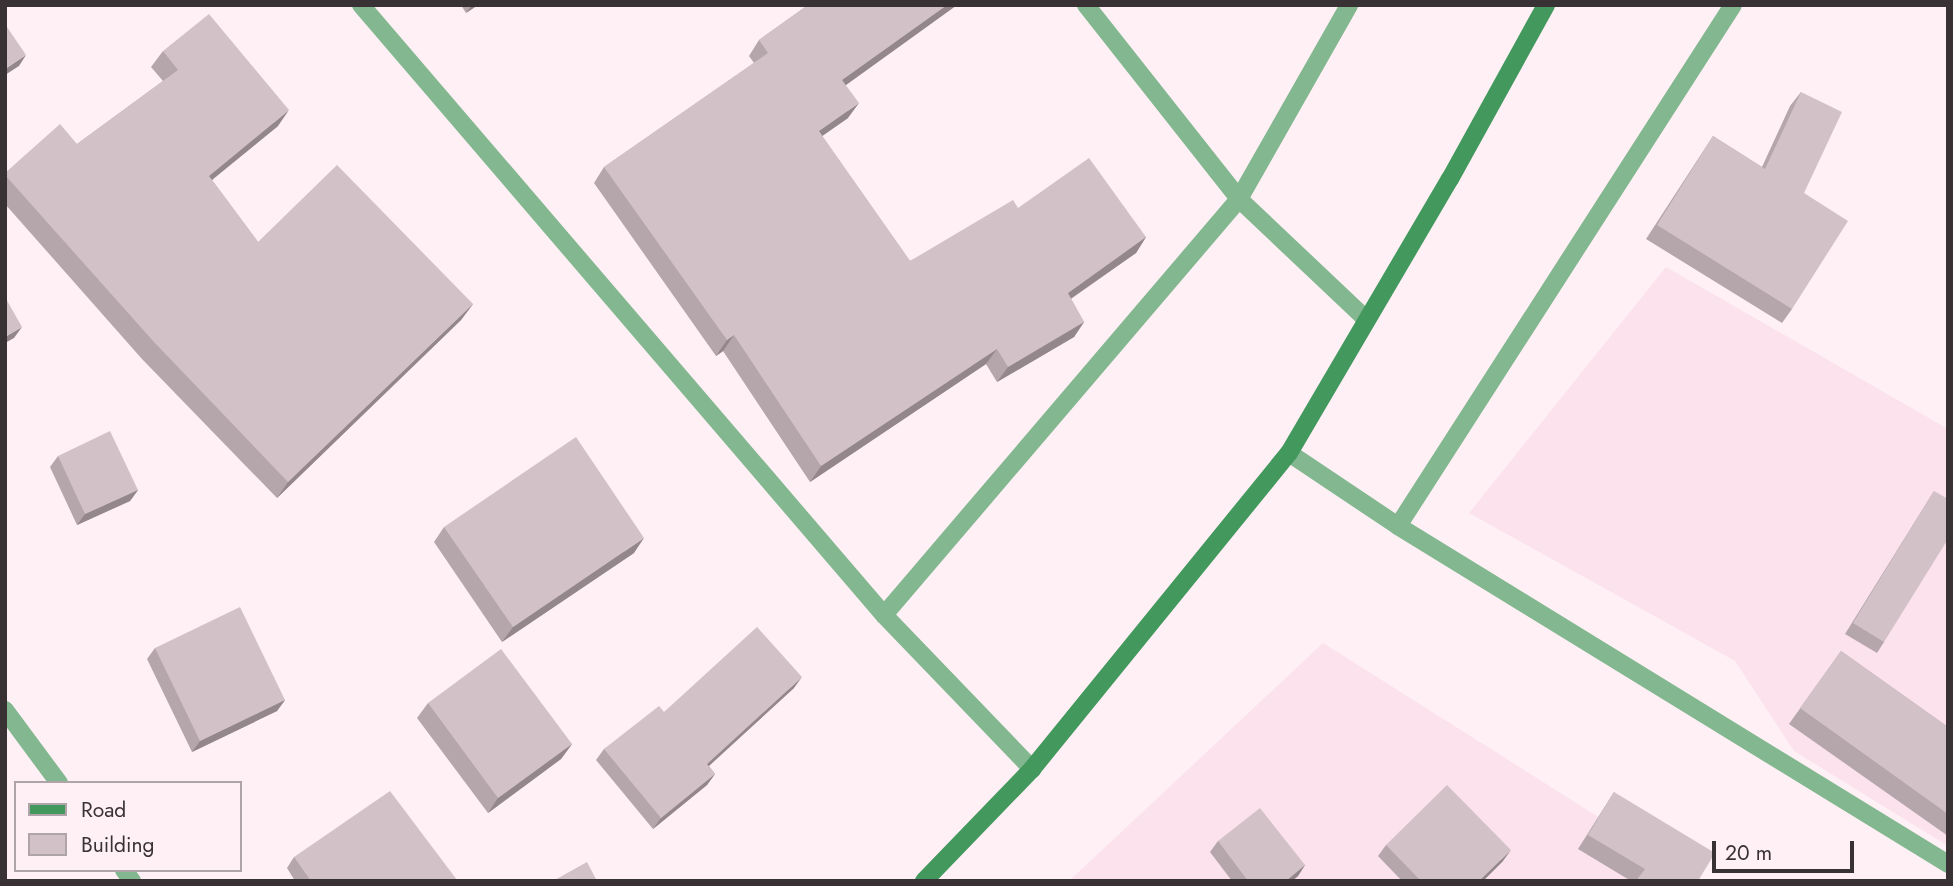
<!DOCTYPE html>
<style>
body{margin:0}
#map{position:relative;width:1953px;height:886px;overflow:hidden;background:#fef0f5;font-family:Jost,sans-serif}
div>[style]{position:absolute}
.built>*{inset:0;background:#fce2ec}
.minor>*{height:18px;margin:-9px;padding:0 9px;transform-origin:9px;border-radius:9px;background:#83b78f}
.secondary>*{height:18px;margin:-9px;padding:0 9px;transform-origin:9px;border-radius:9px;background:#43985d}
.wall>*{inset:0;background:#b5a6ac}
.shaded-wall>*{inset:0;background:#94878c}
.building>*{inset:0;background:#d3c1c8}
span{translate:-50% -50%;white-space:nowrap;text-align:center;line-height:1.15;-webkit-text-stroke:5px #fef0f5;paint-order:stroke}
.frame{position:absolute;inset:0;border:7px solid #393234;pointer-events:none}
.legend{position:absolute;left:14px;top:781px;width:228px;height:91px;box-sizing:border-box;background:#fef0f5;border:2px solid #afa4a8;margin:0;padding:9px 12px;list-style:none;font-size:21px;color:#393234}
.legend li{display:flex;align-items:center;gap:14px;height:35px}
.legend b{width:35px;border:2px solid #afa4a8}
.scale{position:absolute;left:1712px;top:841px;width:142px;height:32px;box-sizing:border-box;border:4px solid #393234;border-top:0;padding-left:9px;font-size:21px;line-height:24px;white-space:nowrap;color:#393234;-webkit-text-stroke:5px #fef0f5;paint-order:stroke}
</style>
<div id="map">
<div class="built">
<div style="clip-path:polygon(1666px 267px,1948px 429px,1948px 846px,1794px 751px,1735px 661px,1469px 513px)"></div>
<div style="clip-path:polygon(1323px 643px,1700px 881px,1069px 881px)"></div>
</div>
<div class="minor">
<div style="left:361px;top:5px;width:804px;rotate:49.39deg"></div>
<div style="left:884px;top:615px;width:214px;rotate:46.1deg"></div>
<div style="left:1086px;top:5px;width:247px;rotate:51.7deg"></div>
<div style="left:1239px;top:199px;width:175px;rotate:43.4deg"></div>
<div style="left:1289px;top:453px;width:131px;rotate:33.8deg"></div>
<div style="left:1398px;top:526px;width:646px;rotate:31.57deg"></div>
<div style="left:1398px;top:526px;width:619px;rotate:-57.26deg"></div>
<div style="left:884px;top:615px;width:547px;rotate:-49.52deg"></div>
<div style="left:1239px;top:199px;width:223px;rotate:-60.4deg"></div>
<div style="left:5px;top:710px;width:91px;rotate:53.5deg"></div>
<div style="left:124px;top:870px;width:14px;rotate:54deg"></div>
</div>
<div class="secondary">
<div style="left:924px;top:881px;width:156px;rotate:-46deg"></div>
<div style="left:1032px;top:769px;width:407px;rotate:-50.9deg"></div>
<div style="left:1289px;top:453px;width:318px;rotate:-59.6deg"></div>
<div style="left:1450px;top:179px;width:199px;rotate:-61.1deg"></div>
</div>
<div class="wall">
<div style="clip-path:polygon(461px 5px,478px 5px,466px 13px)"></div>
<div style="clip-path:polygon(808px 5px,957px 5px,846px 85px,848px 118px,822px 136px,910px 261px,1018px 208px,1146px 237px,1136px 253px,1071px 299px,1084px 322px,1074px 337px,997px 382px,986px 364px,810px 482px,723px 351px,716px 356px,594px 183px,604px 167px,754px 63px,749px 56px,759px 40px)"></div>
<div style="clip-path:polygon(163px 51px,278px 126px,212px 180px,258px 242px,473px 304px,461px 320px,277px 498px,142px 359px,5px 204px,5px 173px,77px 144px,163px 81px,151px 67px)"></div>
<div style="clip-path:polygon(1801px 92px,1804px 193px,1792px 309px,1782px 323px,1646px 239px,1713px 136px,1762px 167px,1790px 106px)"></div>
<div style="clip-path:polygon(58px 456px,138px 490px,130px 501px,77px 525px,50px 467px)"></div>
<div style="clip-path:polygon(1934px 491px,1884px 642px,1877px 653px,1845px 634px)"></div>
<div style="clip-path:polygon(444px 527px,634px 553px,502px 642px,434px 542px)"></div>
<div style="clip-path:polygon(155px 648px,285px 700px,277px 711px,192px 752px,147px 659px)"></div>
<div style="clip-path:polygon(1841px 651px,1948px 727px,1948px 836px,1789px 724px)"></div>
<div style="clip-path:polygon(794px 688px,709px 766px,715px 774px,707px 785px,653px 829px,596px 760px,604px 749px,664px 712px)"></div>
<div style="clip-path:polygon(428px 703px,572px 744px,561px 759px,488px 813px,417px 718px)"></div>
<div style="clip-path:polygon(1614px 792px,1698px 881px,1631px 881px,1578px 849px)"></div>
<div style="clip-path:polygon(1218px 841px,1305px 865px,1298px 876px,1292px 881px,1232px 881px,1210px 852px)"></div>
<div style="clip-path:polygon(1386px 845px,1503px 861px,1483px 881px,1402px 881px,1378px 856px)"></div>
<div style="clip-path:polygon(294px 857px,456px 881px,295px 881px,287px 868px)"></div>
</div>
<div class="shaded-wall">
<div style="clip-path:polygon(472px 5px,478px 5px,466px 13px)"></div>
<div style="clip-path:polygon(947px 5px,957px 5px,832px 95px,842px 80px)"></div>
<div style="clip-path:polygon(26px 55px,19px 66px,5px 75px,5px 69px)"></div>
<div style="clip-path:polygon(859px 103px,848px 118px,808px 146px,819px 131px)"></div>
<div style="clip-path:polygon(289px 110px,278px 126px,197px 192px,209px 176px)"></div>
<div style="clip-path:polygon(1146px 237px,1136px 253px,1057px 308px,1068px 293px)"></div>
<div style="clip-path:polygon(473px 304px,461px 320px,277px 498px,288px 482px)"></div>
<div style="clip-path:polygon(1084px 322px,1074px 337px,997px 382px,1008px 367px)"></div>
<div style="clip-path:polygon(22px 327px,14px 338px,5px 343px,5px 337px)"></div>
<div style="clip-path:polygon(734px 335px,723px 351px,716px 356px,727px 340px)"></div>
<div style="clip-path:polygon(997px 349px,986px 364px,810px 482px,821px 466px)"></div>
<div style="clip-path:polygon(138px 490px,130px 501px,77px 525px,85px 514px)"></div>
<div style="clip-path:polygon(644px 538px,634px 553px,502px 642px,513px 627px)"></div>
<div style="clip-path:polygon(802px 677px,794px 688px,699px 775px,707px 764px)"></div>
<div style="clip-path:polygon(285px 700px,277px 711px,192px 752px,200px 741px)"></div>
<div style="clip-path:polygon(572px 744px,561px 759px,488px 813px,498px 798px)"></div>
<div style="clip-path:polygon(715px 774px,707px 785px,653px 829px,661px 818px)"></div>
<div style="clip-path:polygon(1511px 850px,1503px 861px,1483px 881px,1479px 881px)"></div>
<div style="clip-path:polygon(1305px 865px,1298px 876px,1292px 881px,1286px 881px)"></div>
</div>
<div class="building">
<div style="clip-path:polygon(808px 5px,947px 5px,842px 80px,859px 103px,819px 131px,910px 261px,1013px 200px,1018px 208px,1089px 158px,1146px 237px,1068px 293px,1084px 322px,1008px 367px,997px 349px,821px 466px,734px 335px,727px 340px,604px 167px,768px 53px,759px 40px)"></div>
<div style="clip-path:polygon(209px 14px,289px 110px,209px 176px,258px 242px,337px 165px,473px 304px,288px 482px,154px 342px,5px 175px,5px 173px,60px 124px,77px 144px,178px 70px,163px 51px)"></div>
<div style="clip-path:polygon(5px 24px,26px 55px,5px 69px)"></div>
<div style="clip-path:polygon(1801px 92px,1842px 112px,1804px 193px,1848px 221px,1792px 309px,1657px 225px,1713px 136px,1765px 169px)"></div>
<div style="clip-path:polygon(5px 297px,22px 327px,5px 337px)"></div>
<div style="clip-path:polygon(110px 431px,138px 490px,85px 514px,58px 456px)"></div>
<div style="clip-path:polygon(576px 437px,644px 538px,513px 627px,444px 527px)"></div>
<div style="clip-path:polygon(1934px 491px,1948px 499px,1948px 539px,1884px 642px,1853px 623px)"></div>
<div style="clip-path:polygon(240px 607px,285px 700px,200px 741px,155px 648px)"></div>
<div style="clip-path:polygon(757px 627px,802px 677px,707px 764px,715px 774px,661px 818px,604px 749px,659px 706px,664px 712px)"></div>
<div style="clip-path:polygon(501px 649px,572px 744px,498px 798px,428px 703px)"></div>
<div style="clip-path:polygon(1841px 651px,1948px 727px,1948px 814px,1800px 708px)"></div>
<div style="clip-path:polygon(1447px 785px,1511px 850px,1479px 881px,1421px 881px,1386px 845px)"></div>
<div style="clip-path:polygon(390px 791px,457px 880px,311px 881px,294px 857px)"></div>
<div style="clip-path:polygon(1614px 792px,1715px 853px,1698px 881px,1636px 881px,1645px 869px,1588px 835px)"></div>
<div style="clip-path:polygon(1260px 808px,1305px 865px,1286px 881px,1248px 881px,1218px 841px)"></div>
<div style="clip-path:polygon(587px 862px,597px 881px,553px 881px)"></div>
</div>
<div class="frame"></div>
<ul class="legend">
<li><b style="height:9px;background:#43985d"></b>Road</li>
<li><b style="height:19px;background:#d3c1c8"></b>Building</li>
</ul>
<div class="scale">20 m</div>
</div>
